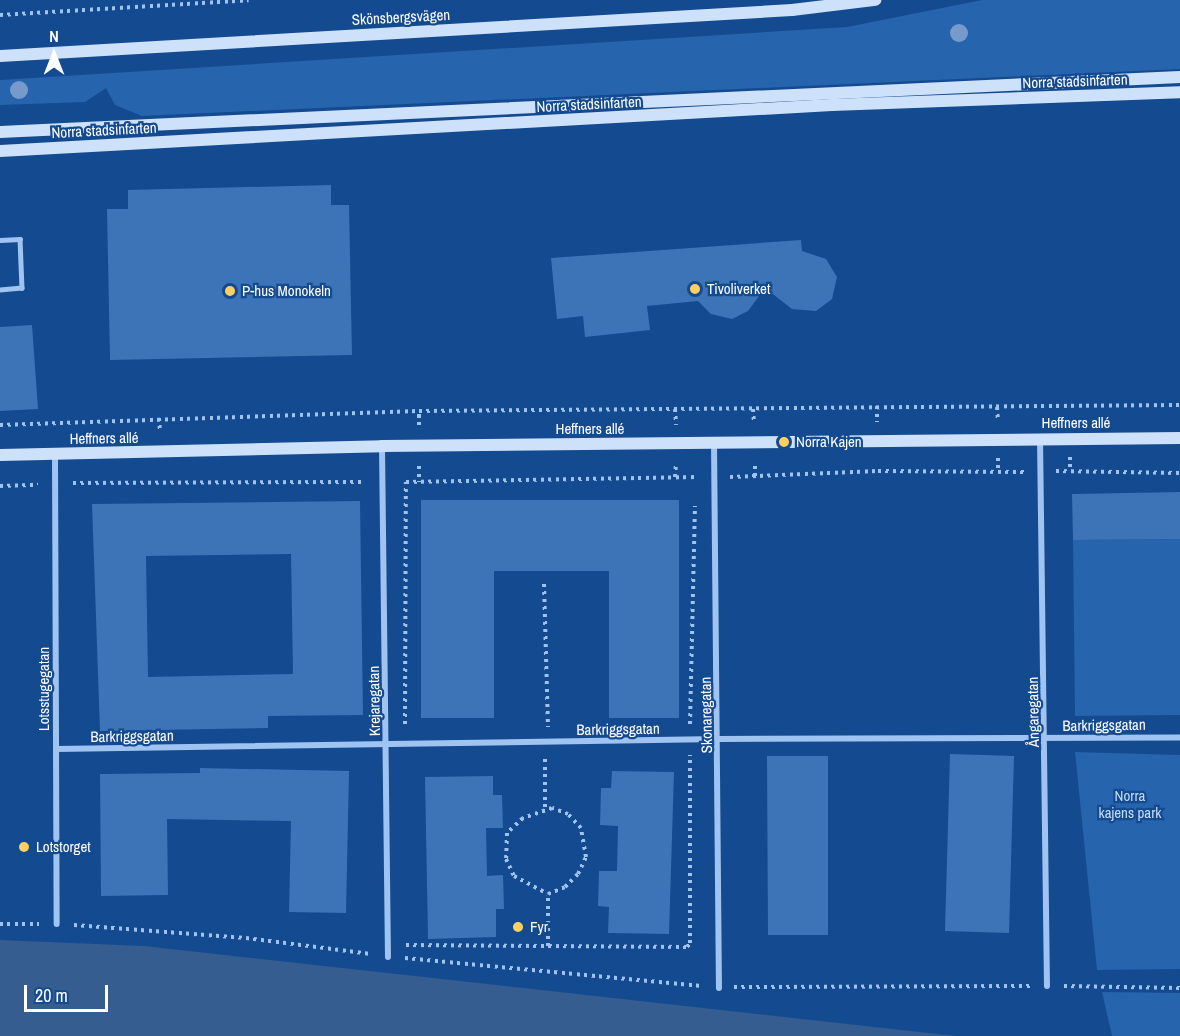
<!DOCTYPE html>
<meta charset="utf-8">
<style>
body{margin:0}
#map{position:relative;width:1180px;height:1036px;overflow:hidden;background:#144a8f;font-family:"Archivo Narrow",sans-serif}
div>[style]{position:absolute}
.green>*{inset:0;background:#2664ae}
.water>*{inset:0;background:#355d90}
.building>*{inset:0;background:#3d74b8}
.path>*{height:4px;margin-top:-2px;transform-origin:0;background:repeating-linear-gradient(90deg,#9fc4f1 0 3px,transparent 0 7.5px)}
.lane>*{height:4.5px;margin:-2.25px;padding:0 2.25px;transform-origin:2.25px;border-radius:2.25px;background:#9fc4f1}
.street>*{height:6px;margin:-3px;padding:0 3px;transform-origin:3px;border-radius:3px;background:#9fc4f1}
.secondary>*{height:12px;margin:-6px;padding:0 6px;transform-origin:6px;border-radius:6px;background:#cde1fb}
.trees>*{width:18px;height:18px;margin:-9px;border-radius:50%;background:#769bcb}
.dots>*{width:16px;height:16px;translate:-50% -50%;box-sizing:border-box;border:3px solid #144a8f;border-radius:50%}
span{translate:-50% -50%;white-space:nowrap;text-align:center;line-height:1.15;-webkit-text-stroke:4.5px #144a8f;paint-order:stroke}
.street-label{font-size:15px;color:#fff}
.poi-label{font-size:15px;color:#fff}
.left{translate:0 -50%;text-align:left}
.park-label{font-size:15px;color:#c6defc}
.north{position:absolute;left:24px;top:24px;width:60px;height:60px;-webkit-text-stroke:4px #144a8f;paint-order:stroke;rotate:0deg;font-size:16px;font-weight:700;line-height:24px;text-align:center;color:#fff}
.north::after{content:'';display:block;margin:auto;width:21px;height:27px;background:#fff;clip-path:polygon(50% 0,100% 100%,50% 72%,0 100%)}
.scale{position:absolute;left:24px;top:985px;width:84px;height:27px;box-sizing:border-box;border:3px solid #fff;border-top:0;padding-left:8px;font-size:18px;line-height:21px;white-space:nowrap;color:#fff;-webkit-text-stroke:4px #144a8f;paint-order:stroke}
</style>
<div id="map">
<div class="green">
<div style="clip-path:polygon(982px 0,1180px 0,1180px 69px,142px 116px,115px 105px,106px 88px,85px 102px,0 105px,0 80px,847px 27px)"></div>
<div style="clip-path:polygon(1180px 539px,1180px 715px,1075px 716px,1073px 540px)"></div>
<div style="clip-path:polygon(1075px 752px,1180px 755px,1180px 969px,1097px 970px)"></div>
<div style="clip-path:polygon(1102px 992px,1180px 993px,1180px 1036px,1112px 1036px)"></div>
</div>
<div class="water">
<div style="clip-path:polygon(0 940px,144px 946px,956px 1036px,0 1036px)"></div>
</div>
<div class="building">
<div style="clip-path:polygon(331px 185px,331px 205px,349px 205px,352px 355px,110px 360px,107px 209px,128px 209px,128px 190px)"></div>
<div style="clip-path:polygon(801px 240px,802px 251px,826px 259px,837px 277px,832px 299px,816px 311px,792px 309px,765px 288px,748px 311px,732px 319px,711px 314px,698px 301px,647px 306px,650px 330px,585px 337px,583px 316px,557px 319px,551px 258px)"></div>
<div style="clip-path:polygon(32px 325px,38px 409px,0 411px,0 327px)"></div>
<div style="clip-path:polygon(1180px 492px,1180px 539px,1073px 540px,1072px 494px)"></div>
<div style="clip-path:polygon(421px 500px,679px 500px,679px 718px,609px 718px,609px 571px,494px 571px,494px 718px,421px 718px)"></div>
<div style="clip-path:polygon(evenodd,360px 501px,363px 715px,268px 716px,268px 728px,100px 731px,92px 504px,360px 501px,291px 554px,293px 674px,148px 677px,146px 556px,291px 554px)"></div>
<div style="clip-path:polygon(950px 754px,1014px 756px,1009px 933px,945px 931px)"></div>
<div style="clip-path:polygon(767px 756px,828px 756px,828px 935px,768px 935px)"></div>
<div style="clip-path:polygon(200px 768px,349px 771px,346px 913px,289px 912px,291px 821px,167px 819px,168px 895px,101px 896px,100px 774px,200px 773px)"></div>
<div style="clip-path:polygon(612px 771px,674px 772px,669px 934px,608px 933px,609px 907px,598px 906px,599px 871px,617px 871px,618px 826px,600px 825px,601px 788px,611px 788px)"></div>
<div style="clip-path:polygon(493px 776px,493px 795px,502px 795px,503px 828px,486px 828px,487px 876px,503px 875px,504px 909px,496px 909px,496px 937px,428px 939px,425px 777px)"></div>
</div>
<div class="path">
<div style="left:0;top:15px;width:249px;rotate:-3.4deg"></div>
<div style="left:877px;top:406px;width:16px;rotate:90deg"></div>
<div style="left:997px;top:407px;width:14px;rotate:86deg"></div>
<div style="left:675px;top:409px;width:16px;rotate:86deg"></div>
<div style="left:753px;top:409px;width:15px;rotate:86deg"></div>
<div style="left:159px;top:418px;width:15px;rotate:86deg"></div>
<div style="left:0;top:425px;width:419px;rotate:-1.9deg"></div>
<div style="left:419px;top:411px;width:761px;rotate:-0.45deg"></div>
<div style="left:419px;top:425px;width:14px;rotate:-90deg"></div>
<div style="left:1070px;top:457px;width:14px;rotate:90deg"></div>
<div style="left:998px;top:458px;width:15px;rotate:90deg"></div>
<div style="left:419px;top:466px;width:16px;rotate:90deg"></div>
<div style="left:1056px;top:471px;width:124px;rotate:0.9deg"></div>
<div style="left:755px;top:476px;width:14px;rotate:-90deg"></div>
<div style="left:675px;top:477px;width:14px;rotate:-86deg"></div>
<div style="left:730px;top:477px;width:148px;rotate:-2.3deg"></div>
<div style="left:878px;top:471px;width:147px;rotate:0.4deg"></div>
<div style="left:406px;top:482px;width:292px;rotate:-1deg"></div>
<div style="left:73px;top:483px;width:292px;rotate:-0.2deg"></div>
<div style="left:0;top:486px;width:38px;rotate:-2deg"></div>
<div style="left:544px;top:584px;width:143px;rotate:88.4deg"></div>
<div style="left:405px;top:724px;width:242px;rotate:-89.8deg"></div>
<div style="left:690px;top:724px;width:218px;rotate:-88.7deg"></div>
<div style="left:545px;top:759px;width:50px;rotate:90deg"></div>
<div style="left:0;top:924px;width:39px"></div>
<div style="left:74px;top:925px;width:172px;rotate:4.3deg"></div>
<div style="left:246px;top:938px;width:126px;rotate:7.3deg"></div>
<div style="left:406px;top:945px;width:281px;rotate:0.4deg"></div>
<div style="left:687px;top:947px;width:5px;rotate:-53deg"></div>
<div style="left:690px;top:943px;width:188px;rotate:-90deg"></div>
<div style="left:548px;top:946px;width:52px;rotate:-90deg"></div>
<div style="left:548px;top:894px;width:18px;rotate:-22deg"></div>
<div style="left:565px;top:887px;width:18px;rotate:-45deg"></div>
<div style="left:578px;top:874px;width:19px;rotate:-65deg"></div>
<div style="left:586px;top:857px;width:29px;rotate:-100deg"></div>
<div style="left:581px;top:828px;width:19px;rotate:-133deg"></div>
<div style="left:568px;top:814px;width:17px;rotate:-159deg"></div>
<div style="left:552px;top:808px;width:31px;rotate:161deg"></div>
<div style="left:523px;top:818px;width:22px;rotate:137deg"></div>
<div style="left:507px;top:833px;width:26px;rotate:92deg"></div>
<div style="left:506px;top:859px;width:19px;rotate:65deg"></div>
<div style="left:514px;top:876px;width:38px;rotate:28deg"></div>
<div style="left:405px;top:958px;width:298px;rotate:5.4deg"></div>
<div style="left:1064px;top:986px;width:116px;rotate:1deg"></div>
<div style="left:734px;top:987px;width:298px;rotate:-0.2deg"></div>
</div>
<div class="lane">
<div style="left:0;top:240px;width:20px;rotate:-3deg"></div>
<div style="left:20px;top:239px;width:49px;rotate:87.7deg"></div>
<div style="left:22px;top:288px;width:22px;rotate:175deg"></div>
</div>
<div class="street">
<div style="left:1040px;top:438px;width:548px;rotate:89.27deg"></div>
<div style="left:714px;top:442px;width:546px;rotate:89.48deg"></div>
<div style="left:382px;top:446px;width:511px;rotate:89.33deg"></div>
<div style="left:55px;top:454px;width:470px;rotate:89.8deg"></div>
<div style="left:56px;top:749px;width:663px;rotate:-0.86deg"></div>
<div style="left:719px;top:739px;width:461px;rotate:-0.2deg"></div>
</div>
<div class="secondary">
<div style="left:0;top:56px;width:793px;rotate:-3.32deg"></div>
<div style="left:792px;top:10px;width:84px;rotate:-6.9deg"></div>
<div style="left:0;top:132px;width:1181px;rotate:-2.67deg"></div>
<div style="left:0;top:151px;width:833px;rotate:-3.16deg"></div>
<div style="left:832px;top:105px;width:348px;rotate:-2.1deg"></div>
<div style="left:0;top:455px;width:382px;rotate:-1.3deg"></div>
<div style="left:382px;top:446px;width:798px;rotate:-0.57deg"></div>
</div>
<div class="trees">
<div style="left:959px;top:33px"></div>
<div style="left:19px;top:90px"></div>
</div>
<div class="dots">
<div style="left:695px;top:289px;background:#ffd05f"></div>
<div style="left:230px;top:291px;background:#ffd05f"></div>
<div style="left:784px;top:442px;background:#ffd05f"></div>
<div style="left:24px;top:847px;background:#ffd05f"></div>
<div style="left:518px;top:927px;background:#ffd05f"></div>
</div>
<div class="street-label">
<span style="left:401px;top:17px;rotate:-3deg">Skönsbergsvägen</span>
<span style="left:1075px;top:81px;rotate:-2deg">Norra stadsinfarten</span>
<span style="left:589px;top:104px;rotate:-3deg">Norra stadsinfarten</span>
<span style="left:104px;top:130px;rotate:-3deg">Norra stadsinfarten</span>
<span style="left:1076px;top:423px">Heffners allé</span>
<span style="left:590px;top:429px">Heffners allé</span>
<span style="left:104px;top:438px;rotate:-1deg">Heffners allé</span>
<span style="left:44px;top:689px;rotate:-90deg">Lotsstugegatan</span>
<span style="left:374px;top:701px;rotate:-91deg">Krejaregatan</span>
<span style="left:1033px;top:712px;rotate:-91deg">Ångaregatan</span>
<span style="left:706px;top:715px;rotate:-91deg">Skonaregatan</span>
<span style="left:1104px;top:725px;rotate:-1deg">Barkriggsgatan</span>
<span style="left:618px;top:729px;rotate:-1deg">Barkriggsgatan</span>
<span style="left:132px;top:736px;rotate:-1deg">Barkriggsgatan</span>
</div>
<div class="poi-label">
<span class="left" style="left:707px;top:289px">Tivoliverket</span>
<span class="left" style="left:242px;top:291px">P-hus Monokeln</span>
<span class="left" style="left:796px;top:442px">Norra Kajen</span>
<span class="left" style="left:36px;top:847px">Lotstorget</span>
<span class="left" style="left:530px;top:927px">Fyr</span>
</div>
<div class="park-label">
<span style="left:1130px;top:804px">Norra<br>kajens park</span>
</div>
<div class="north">N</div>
<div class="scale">20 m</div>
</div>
